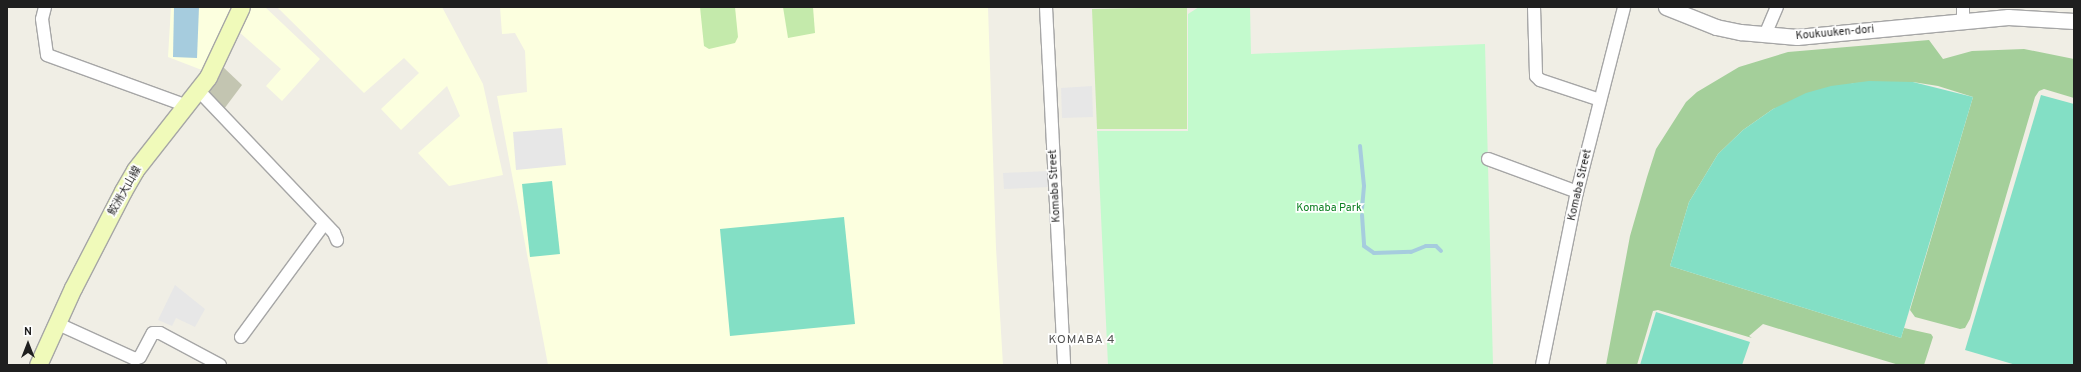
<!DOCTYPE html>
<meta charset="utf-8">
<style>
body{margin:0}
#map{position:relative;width:2081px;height:372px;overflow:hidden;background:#f0eee5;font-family:Overpass,"Noto Sans JP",sans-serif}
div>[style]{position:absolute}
.education>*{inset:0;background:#fcffdf}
.construction>*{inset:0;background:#c3c5b1}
.grass>*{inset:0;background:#c4eaab}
.forest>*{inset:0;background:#a4cf9a}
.park>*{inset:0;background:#c3facd}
.pitch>*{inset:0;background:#83dfc5}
.parking>*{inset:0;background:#e7e7e7}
.water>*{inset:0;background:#a6ccde}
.stream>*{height:4px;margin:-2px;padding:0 2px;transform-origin:2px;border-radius:2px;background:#a6ccde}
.roads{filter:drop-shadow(1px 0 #a6a6a6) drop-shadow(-1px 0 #a6a6a6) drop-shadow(0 1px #a6a6a6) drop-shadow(0 -1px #a6a6a6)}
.minor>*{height:12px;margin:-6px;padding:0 6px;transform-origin:6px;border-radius:6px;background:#fff}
.tertiary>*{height:15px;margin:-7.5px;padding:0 7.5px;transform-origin:7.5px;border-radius:7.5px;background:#fff}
.secondary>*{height:17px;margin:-8.5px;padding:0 8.5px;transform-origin:8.5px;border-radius:8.5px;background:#f0faba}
span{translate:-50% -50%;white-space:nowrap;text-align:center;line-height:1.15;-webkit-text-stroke:3.5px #fff;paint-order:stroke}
.street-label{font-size:11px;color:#1f1f1f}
.park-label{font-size:11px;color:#0b7f20}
.neighbourhood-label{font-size:12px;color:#525252;letter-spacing:1px}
.frame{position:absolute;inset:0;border:8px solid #1f1f1f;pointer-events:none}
.north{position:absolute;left:8px;top:324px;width:40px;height:40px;-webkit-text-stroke:3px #fff;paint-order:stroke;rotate:0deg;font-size:11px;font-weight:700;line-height:16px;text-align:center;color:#1f1f1f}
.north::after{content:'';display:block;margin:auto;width:14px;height:18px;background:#1f1f1f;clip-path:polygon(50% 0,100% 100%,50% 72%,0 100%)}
</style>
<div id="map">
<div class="education">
<div style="clip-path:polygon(171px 7px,235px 7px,207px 72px,168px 57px)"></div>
<div style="clip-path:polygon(249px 7px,265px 7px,320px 59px,282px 101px,266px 86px,281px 69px,238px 31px)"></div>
<div style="clip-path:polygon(277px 7px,442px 7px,483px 84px,503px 175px,449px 186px,418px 153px,460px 116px,447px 86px,401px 130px,381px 109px,419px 73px,404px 58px,364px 93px)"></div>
<div style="clip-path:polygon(500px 7px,988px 7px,996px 248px,1003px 365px,548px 365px,497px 96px,527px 92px,525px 51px,515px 33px,502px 34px)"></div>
</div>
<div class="construction">
<div style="clip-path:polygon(222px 66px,242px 85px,224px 109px,207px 92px)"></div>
</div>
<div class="grass">
<div style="clip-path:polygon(700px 7px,735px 7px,738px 37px,735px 43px,709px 49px,704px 46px)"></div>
<div style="clip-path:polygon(783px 7px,813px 7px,815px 33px,788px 38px)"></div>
<div style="clip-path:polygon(1187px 7px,1187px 129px,1097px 129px,1092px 9px)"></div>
</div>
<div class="forest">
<div style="clip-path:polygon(1929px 40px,1943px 59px,1972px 51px,2024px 49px,2074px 59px,2074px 98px,2044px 89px,2039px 91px,2035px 97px,1970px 319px,1965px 328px,1960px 329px,1915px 317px,1910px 310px,1973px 97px,1938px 86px,1913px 82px,1854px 83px,1773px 109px,1743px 130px,1718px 154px,1689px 202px,1670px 266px,1901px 338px,1904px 328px,1931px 334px,1933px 337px,1924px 365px,1899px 365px,1763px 324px,1749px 336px,1752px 338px,1658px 310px,1653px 311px,1637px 365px,1606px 365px,1630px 236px,1647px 177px,1656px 149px,1686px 102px,1697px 92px,1739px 67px,1788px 52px)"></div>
</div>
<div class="park">
<div style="clip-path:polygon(1199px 7px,1250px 7px,1251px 54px,1485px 44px,1493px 365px,1108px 365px,1097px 131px,1188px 131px,1188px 14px)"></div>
</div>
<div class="pitch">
<div style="clip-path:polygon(1869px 81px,1913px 82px,1973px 97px,1901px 338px,1670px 266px,1689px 202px,1718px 154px,1743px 130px,1773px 109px,1806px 93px,1831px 86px)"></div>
<div style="clip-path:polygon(2041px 95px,2074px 104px,2074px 365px,2016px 365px,1965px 350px)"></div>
<div style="clip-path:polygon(552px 181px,560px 254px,530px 257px,522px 184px)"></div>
<div style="clip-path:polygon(844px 217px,855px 324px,730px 336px,720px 229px)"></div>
<div style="clip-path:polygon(1656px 312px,1750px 342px,1742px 365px,1640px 365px)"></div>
</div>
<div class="parking">
<div style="clip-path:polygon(1092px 86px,1093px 117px,1062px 118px,1061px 88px)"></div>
<div style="clip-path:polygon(562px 128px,566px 165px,516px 170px,513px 132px)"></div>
<div style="clip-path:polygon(1048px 171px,1049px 187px,1004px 189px,1003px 173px)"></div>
<div style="clip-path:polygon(175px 285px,205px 309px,195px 327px,176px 318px,172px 326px,158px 320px)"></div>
</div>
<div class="water">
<div style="clip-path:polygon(174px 7px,199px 7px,197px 58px,173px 57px)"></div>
</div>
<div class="stream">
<div style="left:1360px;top:146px;width:40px;rotate:84.3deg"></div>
<div style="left:1364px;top:186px;width:22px;rotate:95deg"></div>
<div style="left:1362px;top:215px;width:31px;rotate:86deg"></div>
<div style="left:1364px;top:246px;width:12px;rotate:35deg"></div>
<div style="left:1374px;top:253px;width:37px;rotate:-2deg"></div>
<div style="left:1411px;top:252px;width:16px;rotate:-22deg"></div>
<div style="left:1426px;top:246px;width:10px"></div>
<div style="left:1436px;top:246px;width:7px;rotate:45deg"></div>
</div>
<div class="roads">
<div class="minor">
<div style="left:45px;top:7px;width:12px;rotate:104deg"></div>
<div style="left:42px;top:19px;width:36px;rotate:82deg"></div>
<div style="left:47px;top:55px;width:149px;rotate:20deg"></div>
<div style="left:1046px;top:7px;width:358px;rotate:87.1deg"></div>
<div style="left:1534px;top:7px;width:69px;rotate:88.3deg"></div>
<div style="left:1536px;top:76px;width:6px;rotate:45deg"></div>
<div style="left:1540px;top:80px;width:63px;rotate:18.4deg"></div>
<div style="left:1963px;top:20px;width:13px;rotate:-90deg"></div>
<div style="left:1765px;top:35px;width:30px;rotate:-67deg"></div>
<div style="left:199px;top:91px;width:196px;rotate:46.4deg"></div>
<div style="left:334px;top:233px;width:8px;rotate:67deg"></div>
<div style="left:1488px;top:159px;width:95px;rotate:20.3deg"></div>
<div style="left:56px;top:323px;width:87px;rotate:24.5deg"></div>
<div style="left:135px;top:359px;width:5px;rotate:-22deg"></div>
<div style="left:140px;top:357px;width:27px;rotate:-62deg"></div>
<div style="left:153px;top:333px;width:7px"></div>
<div style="left:160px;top:333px;width:68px;rotate:28.1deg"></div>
<div style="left:241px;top:337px;width:140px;rotate:-53.7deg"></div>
<div style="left:1542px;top:365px;width:177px;rotate:-78.6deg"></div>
<div style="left:1577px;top:192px;width:191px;rotate:-75.7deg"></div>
</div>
<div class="tertiary">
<div style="left:1666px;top:7px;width:54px;rotate:21.8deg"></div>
<div style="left:1716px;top:27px;width:25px;rotate:12deg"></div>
<div style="left:1740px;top:32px;width:57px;rotate:5deg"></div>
<div style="left:1797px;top:37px;width:212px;rotate:-5.4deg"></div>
<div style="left:2008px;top:17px;width:66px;rotate:3.5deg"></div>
</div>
<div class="secondary">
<div style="left:38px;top:365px;width:85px;rotate:-65.6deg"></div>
<div style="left:73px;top:288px;width:109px;rotate:-62.7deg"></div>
<div style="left:123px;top:191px;width:24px;rotate:-60deg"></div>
<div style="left:135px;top:170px;width:118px;rotate:-51.9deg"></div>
<div style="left:208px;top:77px;width:77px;rotate:-64.8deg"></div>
</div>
</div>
<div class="street-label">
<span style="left:1835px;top:33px;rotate:-5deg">Koukuuken-dori</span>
<span style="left:1580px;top:185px;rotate:-77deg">Komaba Street</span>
<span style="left:1055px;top:186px;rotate:-93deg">Komaba Street</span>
<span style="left:125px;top:191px;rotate:-60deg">鮫洲大山線</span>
</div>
<div class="park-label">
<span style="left:1329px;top:208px">Komaba Park</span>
</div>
<div class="neighbourhood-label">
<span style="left:1082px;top:341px">KOMABA 4</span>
</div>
<div class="frame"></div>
<div class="north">N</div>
</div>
